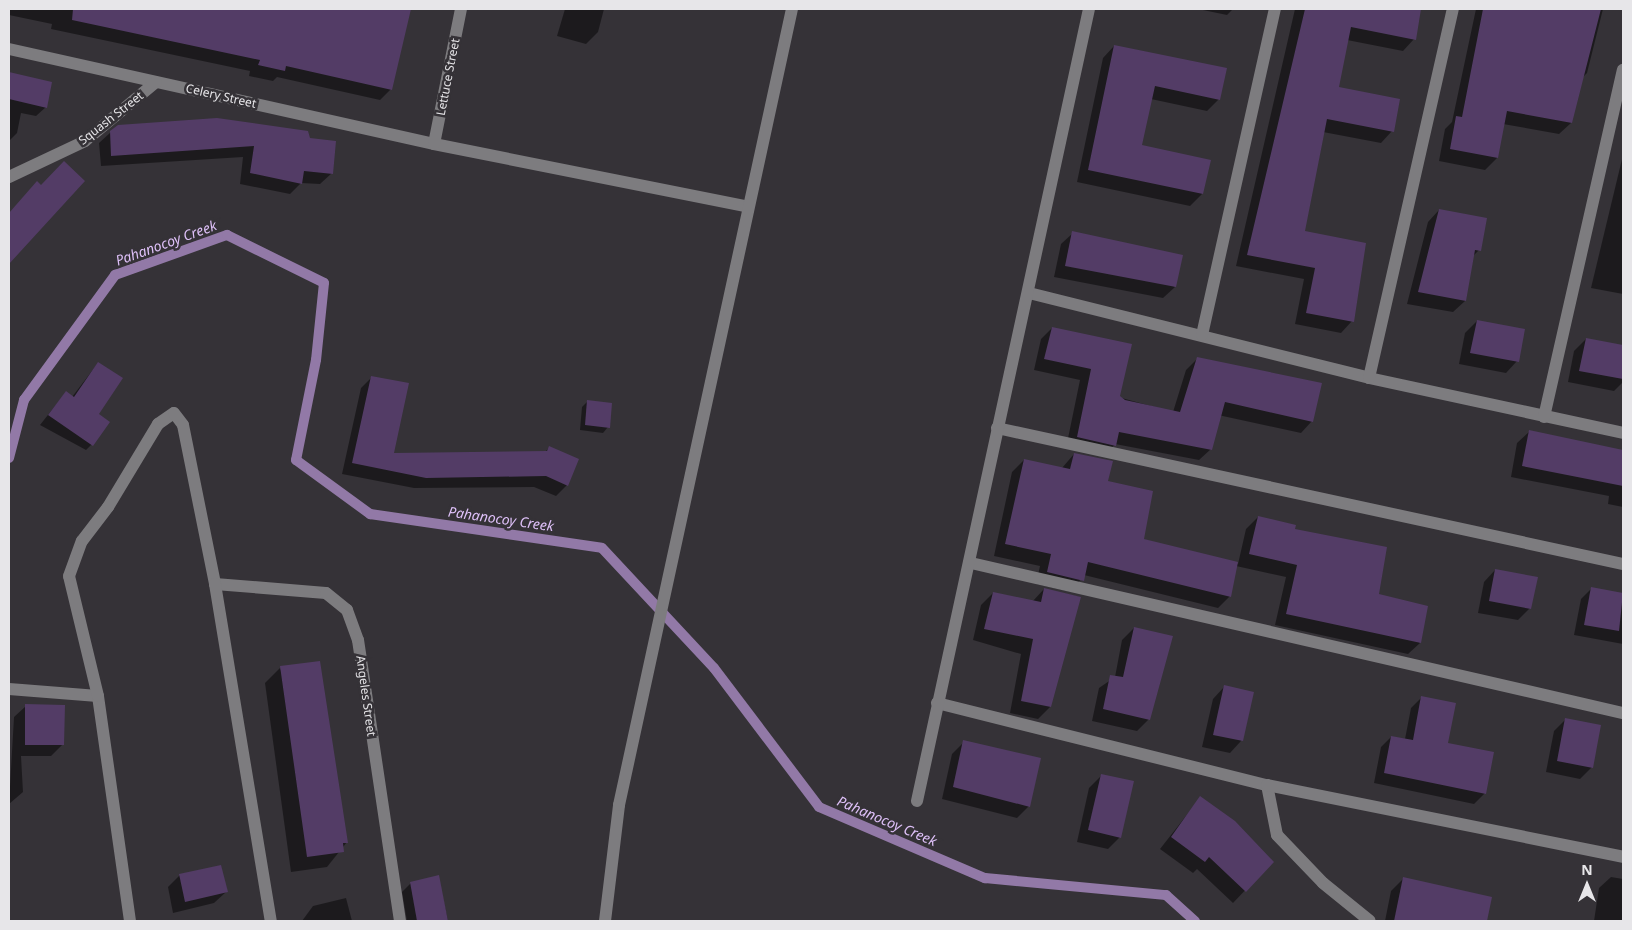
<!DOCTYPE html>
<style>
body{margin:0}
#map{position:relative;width:1632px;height:930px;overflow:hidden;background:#353237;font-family:"Noto Sans",sans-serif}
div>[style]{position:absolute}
.shadow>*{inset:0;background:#0007}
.stream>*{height:10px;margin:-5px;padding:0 5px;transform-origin:5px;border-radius:5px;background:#9279a7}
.building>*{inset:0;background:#533c66}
.minor>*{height:12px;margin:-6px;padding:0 6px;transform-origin:6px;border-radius:6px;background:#7d7c7f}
span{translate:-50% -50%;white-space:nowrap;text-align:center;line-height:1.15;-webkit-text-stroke:5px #353237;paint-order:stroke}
.street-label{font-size:12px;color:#e7e6e9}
.water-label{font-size:14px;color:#dec0f8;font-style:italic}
.frame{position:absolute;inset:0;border:10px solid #e7e6e9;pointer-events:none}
.north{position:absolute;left:1562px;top:860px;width:50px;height:50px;-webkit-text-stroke:4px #353237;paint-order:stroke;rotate:0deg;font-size:14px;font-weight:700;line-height:20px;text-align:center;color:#e7e6e9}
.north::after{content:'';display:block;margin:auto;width:18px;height:22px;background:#e7e6e9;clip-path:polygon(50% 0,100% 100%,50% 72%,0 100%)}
</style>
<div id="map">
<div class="shadow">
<div style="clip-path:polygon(9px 9px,405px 9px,410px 10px,391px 89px,380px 100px,277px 77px,273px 81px,249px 76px,250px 71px,51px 29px,52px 24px,9px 15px)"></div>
<div style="clip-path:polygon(565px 9px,604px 9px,598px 32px,586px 44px,557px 36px)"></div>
<div style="clip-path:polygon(1198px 9px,1233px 9px,1227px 15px)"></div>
<div style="clip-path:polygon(1295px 9px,1420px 9px,1414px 39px,1403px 51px,1347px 40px,1338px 88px,1392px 131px,1381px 143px,1323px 132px,1304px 232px,1352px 321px,1341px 333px,1295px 324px,1304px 279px,1236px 266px)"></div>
<div style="clip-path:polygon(1476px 9px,1603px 9px,1587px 73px,1579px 81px,1571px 123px,1559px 134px,1503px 124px,1497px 158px,1485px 170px,1439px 161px,1445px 129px,1452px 122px)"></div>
<div style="clip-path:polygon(1114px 46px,1219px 99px,1207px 111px,1151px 99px,1140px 146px,1210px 161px,1202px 194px,1190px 206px,1077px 182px,1103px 58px)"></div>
<div style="clip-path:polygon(9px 73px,51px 83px,46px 107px,36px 116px,21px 113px,17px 133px,9px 141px)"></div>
<div style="clip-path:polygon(111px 132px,309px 139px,332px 173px,320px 184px,301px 183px,290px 194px,240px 184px,243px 157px,101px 166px,99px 143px)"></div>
<div style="clip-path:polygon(1623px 155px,1623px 294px,1591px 288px)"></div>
<div style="clip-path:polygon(1439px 210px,1479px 250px,1472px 257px,1465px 301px,1453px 312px,1407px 304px,1428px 222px)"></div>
<div style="clip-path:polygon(1073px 233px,1175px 287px,1163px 298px,1054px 277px,1061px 244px)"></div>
<div style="clip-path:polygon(1477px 321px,1517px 361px,1506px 373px,1459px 364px,1465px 333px)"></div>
<div style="clip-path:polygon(1052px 328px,1118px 397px,1173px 412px,1186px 370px,1197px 359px,1312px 421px,1301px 433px,1218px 415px,1211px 449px,1199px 460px,1115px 444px,1104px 456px,1066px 448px,1080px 380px,1034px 370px,1041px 339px)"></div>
<div style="clip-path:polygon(1586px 339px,1623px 346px,1623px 382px,1614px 391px,1568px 382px,1574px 351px)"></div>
<div style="clip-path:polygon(98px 363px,95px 441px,86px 450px,40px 425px,66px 392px,72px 397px)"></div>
<div style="clip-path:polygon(372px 377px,392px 455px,545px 452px,549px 448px,567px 485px,556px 496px,534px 487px,414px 488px,342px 474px,361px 388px)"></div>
<div style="clip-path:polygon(588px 401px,608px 427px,603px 433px,580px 430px,582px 407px)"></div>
<div style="clip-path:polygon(1529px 432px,1623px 452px,1623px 507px,1608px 504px,1609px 496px,1511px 477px,1517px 443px)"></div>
<div style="clip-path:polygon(1074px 454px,1107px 482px,1142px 539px,1238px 564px,1246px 529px,1258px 517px,1294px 530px,1420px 643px,1408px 654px,1275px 625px,1286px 577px,1236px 566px,1230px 596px,1218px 608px,1084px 575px,1071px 592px,1036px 584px,1040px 566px,994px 556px,1012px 472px,1024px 460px,1062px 468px)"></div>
<div style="clip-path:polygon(1495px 570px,1530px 608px,1518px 620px,1478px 613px,1484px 582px)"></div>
<div style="clip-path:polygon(1044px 589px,1079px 597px,1050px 707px,1038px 719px,1010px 713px,1021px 654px,973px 640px,981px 605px,993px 593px,1032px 602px)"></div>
<div style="clip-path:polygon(1591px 589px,1623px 595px,1623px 644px,1574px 635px,1581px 599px)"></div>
<div style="clip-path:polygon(1134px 628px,1149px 719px,1137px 731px,1092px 721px,1099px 688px,1115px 677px,1122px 640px)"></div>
<div style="clip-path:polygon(280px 668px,347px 842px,327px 867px,291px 872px,265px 683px)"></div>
<div style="clip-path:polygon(1224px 687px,1252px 693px,1241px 741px,1230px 753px,1202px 747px,1213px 699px)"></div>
<div style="clip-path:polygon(1421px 698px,1447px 744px,1485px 793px,1474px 804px,1374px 783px,1381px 747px,1391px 737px,1405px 739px,1411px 708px)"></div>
<div style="clip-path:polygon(26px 706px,63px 744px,51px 756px,21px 756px,23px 792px,9px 804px,14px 717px)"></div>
<div style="clip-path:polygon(1565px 720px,1592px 767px,1580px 779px,1546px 772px,1554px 731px)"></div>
<div style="clip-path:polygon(964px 742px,1029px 806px,1017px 818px,942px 799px,952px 754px)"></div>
<div style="clip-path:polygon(1101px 776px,1120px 837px,1108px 849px,1077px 842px,1089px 788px)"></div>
<div style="clip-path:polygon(1200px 798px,1272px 862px,1233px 903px,1197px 869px,1193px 873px,1160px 849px)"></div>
<div style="clip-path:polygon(180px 875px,226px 892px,214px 903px,173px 913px,168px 887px)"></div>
<div style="clip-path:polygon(438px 876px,448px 921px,407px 921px,402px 892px,411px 883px)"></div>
<div style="clip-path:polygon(1611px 877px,1623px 879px,1623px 921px,1594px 921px,1599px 888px)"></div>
<div style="clip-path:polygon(1403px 879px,1490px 898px,1486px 921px,1385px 921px,1391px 891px)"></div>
<div style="clip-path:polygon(346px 898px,352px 921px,302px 921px,313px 906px)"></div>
</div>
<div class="stream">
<div style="left:9px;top:458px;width:60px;rotate:-75.5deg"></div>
<div style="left:24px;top:400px;width:155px;rotate:-53.9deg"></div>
<div style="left:115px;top:275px;width:119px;rotate:-19.7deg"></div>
<div style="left:227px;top:235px;width:108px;rotate:26.3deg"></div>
<div style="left:324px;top:283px;width:77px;rotate:95.9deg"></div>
<div style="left:316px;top:360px;width:102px;rotate:101.3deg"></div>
<div style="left:296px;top:460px;width:92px;rotate:36.1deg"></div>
<div style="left:370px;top:514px;width:234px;rotate:8.3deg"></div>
<div style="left:602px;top:548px;width:164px;rotate:47deg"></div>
<div style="left:714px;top:668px;width:174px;rotate:52.9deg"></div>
<div style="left:819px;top:807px;width:181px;rotate:23.2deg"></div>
<div style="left:985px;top:878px;width:182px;rotate:5.4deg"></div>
<div style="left:1166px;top:895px;width:39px;rotate:42deg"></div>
</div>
<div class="building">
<div style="clip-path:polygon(73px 9px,411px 9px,392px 90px,286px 66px,285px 71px,258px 65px,260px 60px,72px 20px)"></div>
<div style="clip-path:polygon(1305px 9px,1421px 9px,1416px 40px,1351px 27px,1339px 87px,1400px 99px,1394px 132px,1327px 119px,1305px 231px,1366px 243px,1354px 322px,1306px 313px,1315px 268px,1247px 255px)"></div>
<div style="clip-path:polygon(1483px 9px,1601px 9px,1572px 123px,1507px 111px,1498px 158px,1450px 149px,1456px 116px,1462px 117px)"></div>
<div style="clip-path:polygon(1114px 45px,1227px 68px,1220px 100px,1155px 86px,1142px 145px,1211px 160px,1203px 194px,1088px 170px)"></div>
<div style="clip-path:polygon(9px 72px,52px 82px,47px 108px,9px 99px)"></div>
<div style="clip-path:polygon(217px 118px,308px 131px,310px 138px,336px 141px,333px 174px,304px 171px,302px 184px,250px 173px,254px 146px,111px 156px,110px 131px,118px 125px)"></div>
<div style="clip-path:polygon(64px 161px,85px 181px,9px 264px,9px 213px,37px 181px,41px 185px)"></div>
<div style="clip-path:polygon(1439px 209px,1487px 218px,1481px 251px,1475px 250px,1466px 301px,1418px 292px)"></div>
<div style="clip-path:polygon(1072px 231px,1183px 255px,1176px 287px,1065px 266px)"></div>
<div style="clip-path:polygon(1477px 320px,1525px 329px,1519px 362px,1470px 353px)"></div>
<div style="clip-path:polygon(1052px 327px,1132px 344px,1120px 396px,1125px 400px,1180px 412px,1197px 357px,1322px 383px,1313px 422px,1225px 402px,1212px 450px,1119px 432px,1116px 446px,1077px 437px,1091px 369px,1044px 359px)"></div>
<div style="clip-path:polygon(1586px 338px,1623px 345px,1623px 379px,1579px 371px)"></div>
<div style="clip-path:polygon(98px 362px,123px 378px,99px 414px,110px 422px,93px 446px,48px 415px,66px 391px,74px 397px)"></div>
<div style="clip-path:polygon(371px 376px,409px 383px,394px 453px,547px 451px,549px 446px,579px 459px,568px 486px,546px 476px,426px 478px,352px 463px)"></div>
<div style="clip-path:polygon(587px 400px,612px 403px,610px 428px,585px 425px)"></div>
<div style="clip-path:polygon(1529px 430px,1623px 450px,1623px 486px,1522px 466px)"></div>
<div style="clip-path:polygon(1074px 453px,1113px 461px,1108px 481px,1153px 491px,1144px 539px,1238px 562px,1231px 597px,1088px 562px,1084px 581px,1047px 572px,1051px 554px,1005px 544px,1024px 459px,1070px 469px)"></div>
<div style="clip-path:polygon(1258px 516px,1296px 525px,1295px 529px,1387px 547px,1379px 594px,1428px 606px,1421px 643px,1286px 614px,1297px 565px,1249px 554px)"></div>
<div style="clip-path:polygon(1495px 569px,1538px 577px,1531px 609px,1489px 601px)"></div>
<div style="clip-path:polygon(1591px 587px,1623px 593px,1619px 631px,1584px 625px)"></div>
<div style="clip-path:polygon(1044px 588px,1081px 597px,1051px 707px,1021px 701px,1033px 639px,984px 629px,993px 592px,1041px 602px)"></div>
<div style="clip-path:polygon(1134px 627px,1173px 636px,1150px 720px,1103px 709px,1110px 675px,1123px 677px)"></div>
<div style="clip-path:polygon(320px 661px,348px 843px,343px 843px,344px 852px,307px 857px,280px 666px)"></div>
<div style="clip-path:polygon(1224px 685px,1254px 692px,1243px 741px,1213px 735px)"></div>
<div style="clip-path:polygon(1421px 696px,1456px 703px,1448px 743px,1494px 752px,1486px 794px,1384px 773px,1391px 736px,1413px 740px)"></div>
<div style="clip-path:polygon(25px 704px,65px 705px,64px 745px,25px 745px)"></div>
<div style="clip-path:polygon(1565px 718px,1601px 725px,1593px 768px,1557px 761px)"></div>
<div style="clip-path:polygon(963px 740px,1041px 758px,1030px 807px,953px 787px)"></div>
<div style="clip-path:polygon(1101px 774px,1134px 781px,1121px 838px,1088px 830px)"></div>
<div style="clip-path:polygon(1200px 796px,1235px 821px,1274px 862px,1246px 892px,1209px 857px,1205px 862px,1171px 837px)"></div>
<div style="clip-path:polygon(221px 865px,228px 892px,185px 902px,179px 874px)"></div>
<div style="clip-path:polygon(439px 875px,448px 921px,417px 921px,410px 882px)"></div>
<div style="clip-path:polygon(1403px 877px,1492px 897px,1487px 921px,1394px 921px)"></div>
</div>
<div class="minor">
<div style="left:9px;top:49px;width:435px;rotate:12.6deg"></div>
<div style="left:434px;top:144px;width:320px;rotate:11.3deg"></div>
<div style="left:434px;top:144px;width:138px;rotate:-78.7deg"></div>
<div style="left:9px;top:177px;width:84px;rotate:-25.3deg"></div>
<div style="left:85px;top:141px;width:92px;rotate:-39.7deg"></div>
<div style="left:1029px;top:293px;width:350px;rotate:14deg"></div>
<div style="left:1369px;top:378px;width:260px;rotate:12.2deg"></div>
<div style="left:1202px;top:335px;width:334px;rotate:-77.4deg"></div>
<div style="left:1369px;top:378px;width:378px;rotate:-77.2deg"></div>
<div style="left:1544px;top:417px;width:356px;rotate:-77.2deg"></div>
<div style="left:997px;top:428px;width:641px;rotate:12.26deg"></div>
<div style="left:971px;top:563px;width:669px;rotate:12.96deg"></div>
<div style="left:215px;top:584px;width:111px;rotate:4.6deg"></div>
<div style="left:326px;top:593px;width:27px;rotate:39deg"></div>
<div style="left:347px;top:610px;width:32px;rotate:70deg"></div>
<div style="left:358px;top:640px;width:284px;rotate:81.5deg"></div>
<div style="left:9px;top:689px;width:89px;rotate:4.5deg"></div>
<div style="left:937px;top:703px;width:340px;rotate:14deg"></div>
<div style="left:1267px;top:785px;width:51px;rotate:78.7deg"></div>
<div style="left:1277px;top:835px;width:66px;rotate:46.2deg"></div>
<div style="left:1323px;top:883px;width:60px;rotate:39deg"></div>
<div style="left:1267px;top:785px;width:363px;rotate:11.4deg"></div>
<div style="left:917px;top:801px;width:810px;rotate:-77.75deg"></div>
<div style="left:130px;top:921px;width:227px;rotate:-98.1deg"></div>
<div style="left:98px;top:696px;width:123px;rotate:-103.6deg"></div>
<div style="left:69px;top:576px;width:37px;rotate:-70deg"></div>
<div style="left:82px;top:541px;width:43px;rotate:-52.6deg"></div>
<div style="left:108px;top:507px;width:97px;rotate:-58.9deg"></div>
<div style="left:158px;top:424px;width:19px;rotate:-35deg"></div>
<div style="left:174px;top:413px;width:15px;rotate:53deg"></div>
<div style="left:183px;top:425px;width:162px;rotate:78.6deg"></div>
<div style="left:215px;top:584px;width:342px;rotate:80.6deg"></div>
<div style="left:605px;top:921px;width:117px;rotate:-83.1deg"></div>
<div style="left:619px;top:805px;width:815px;rotate:-77.74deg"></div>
</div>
<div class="street-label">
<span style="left:448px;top:77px;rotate:-79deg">Lettuce Street</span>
<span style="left:221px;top:96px;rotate:13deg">Celery Street</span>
<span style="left:111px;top:118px;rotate:-38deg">Squash Street</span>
<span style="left:366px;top:696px;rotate:82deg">Angeles Street</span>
</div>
<div class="water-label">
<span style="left:166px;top:243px;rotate:-20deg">Pahanocoy Creek</span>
<span style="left:501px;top:519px;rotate:8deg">Pahanocoy Creek</span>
<span style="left:887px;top:821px;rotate:23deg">Pahanocoy Creek</span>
</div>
<div class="frame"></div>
<div class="north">N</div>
</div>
